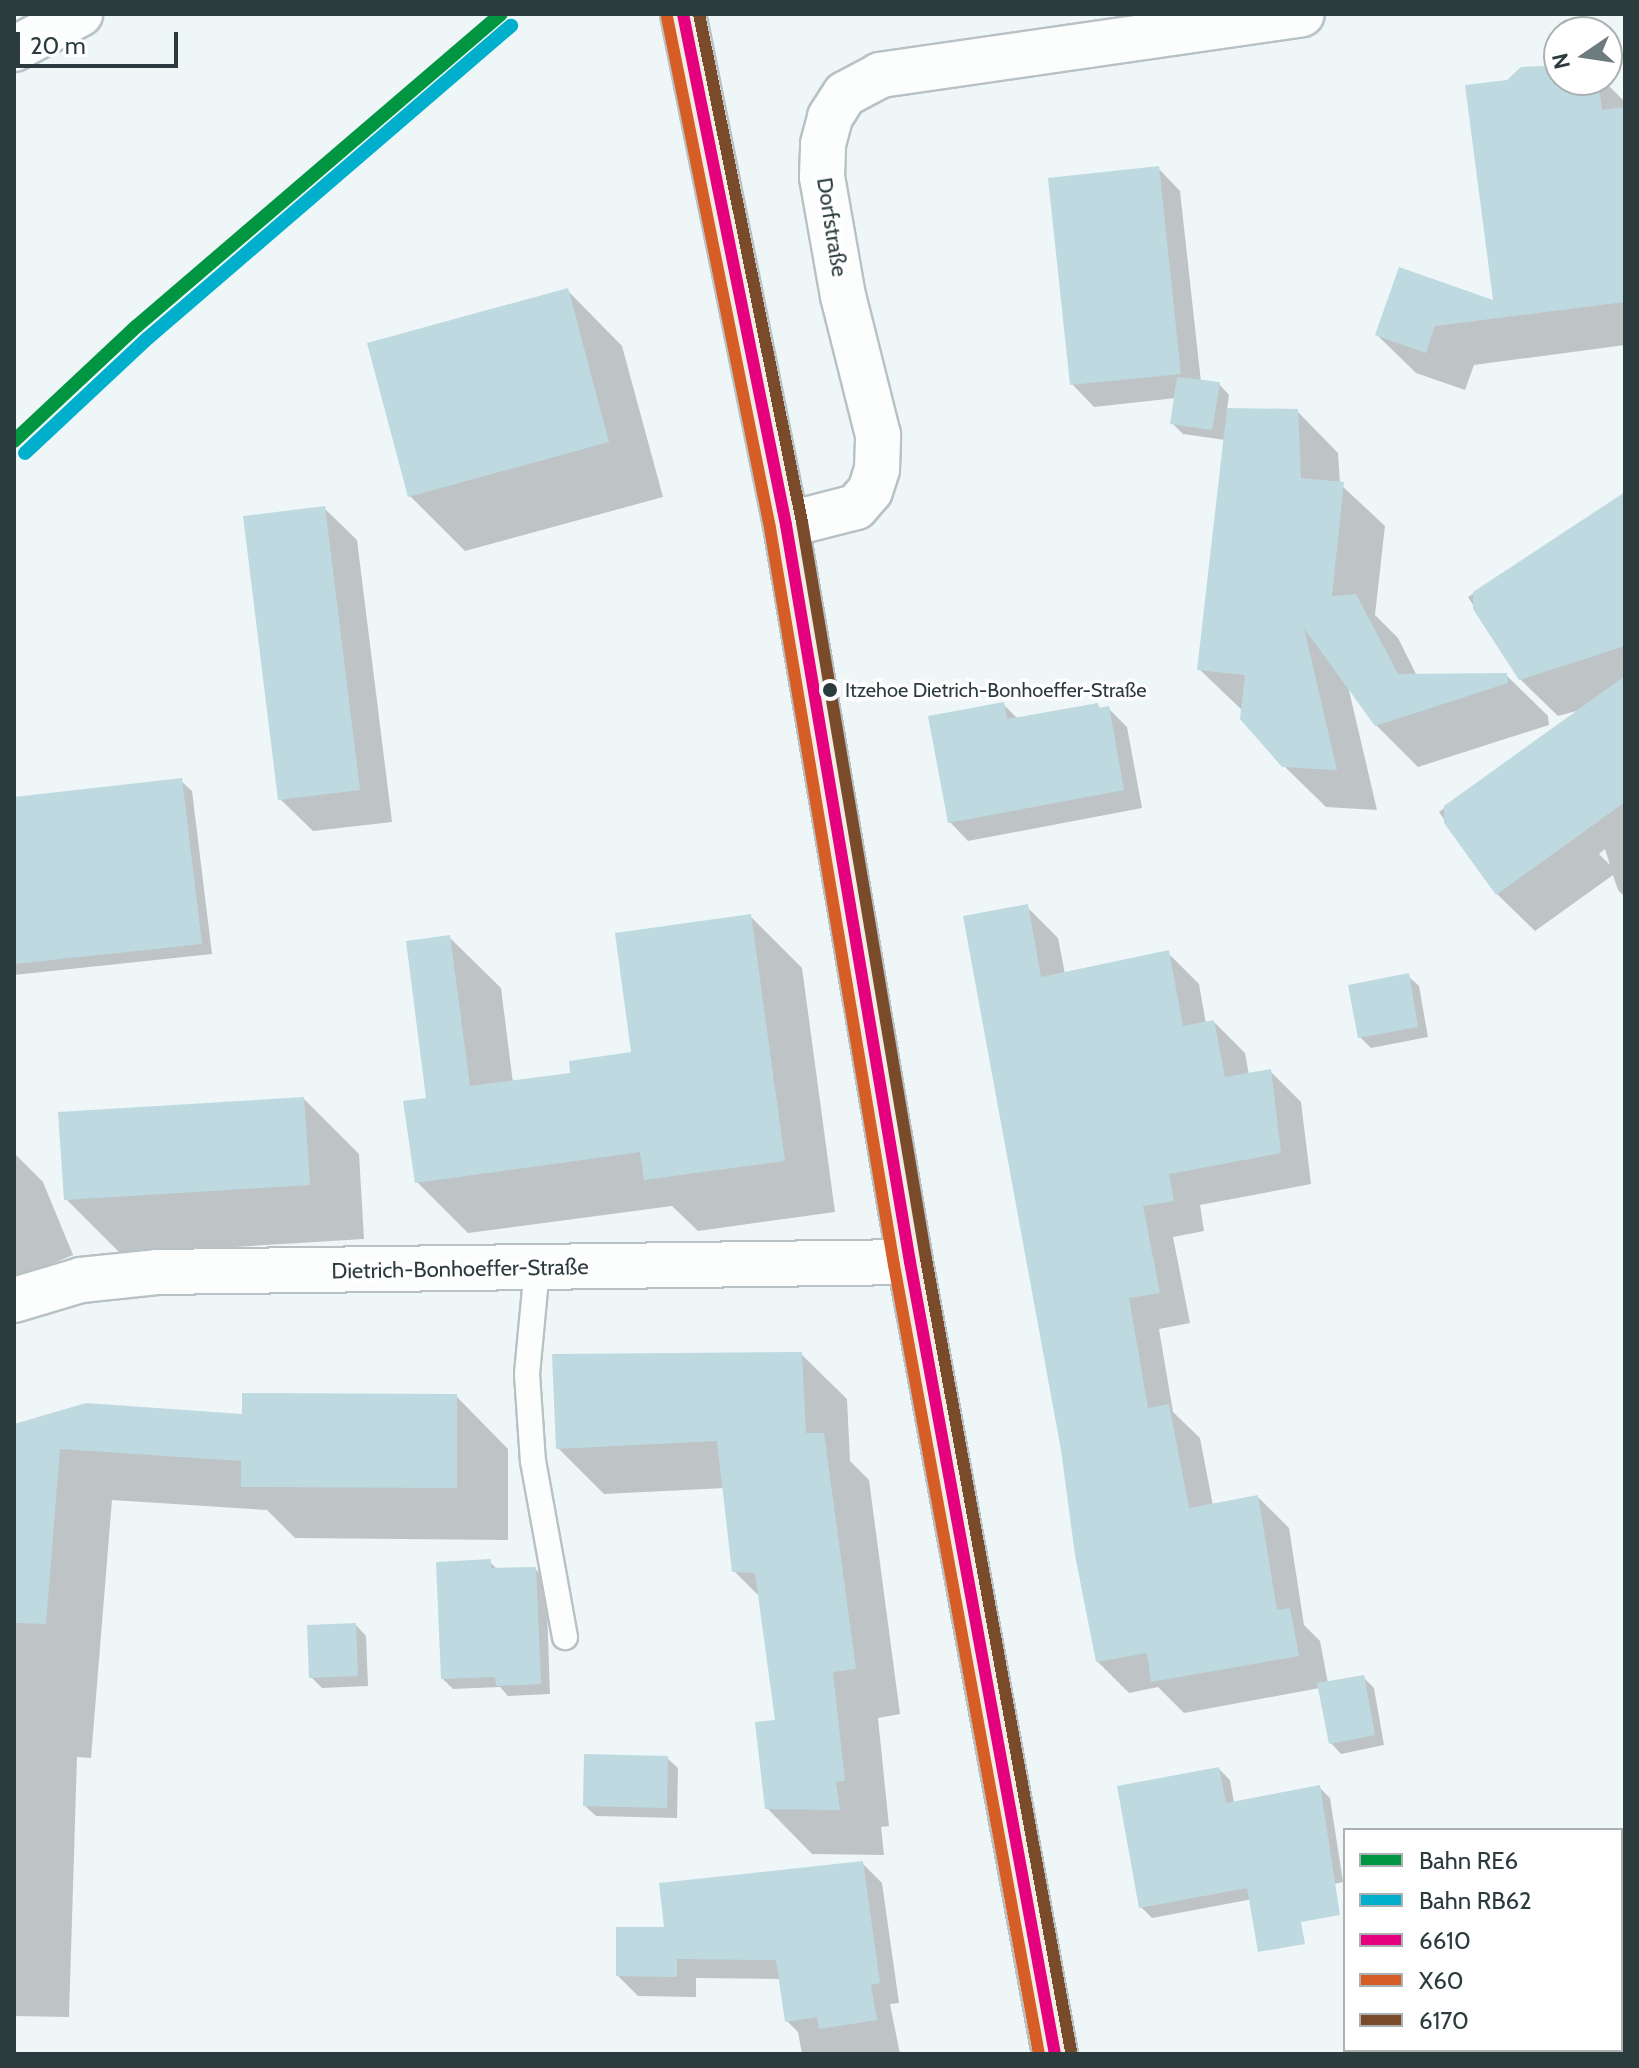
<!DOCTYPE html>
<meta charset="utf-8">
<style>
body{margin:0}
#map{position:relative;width:1639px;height:2068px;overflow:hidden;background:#eef6f8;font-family:Cabin,sans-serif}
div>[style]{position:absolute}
.shadow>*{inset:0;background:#0003}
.building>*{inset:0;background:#bedae0}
.roads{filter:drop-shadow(2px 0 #b8c2c5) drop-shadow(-2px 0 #b8c2c5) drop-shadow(0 2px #b8c2c5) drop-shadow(0 -2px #b8c2c5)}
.lane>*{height:24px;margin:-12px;padding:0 12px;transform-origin:12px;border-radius:12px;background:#fcfefe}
.street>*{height:44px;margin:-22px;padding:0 22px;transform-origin:22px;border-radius:22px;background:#fcfefe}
.primary>*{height:44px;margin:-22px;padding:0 22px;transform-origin:22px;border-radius:22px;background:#efece4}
.bus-1>*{height:12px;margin:-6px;padding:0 6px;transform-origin:6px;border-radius:6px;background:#e5007d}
.bus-2>*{height:12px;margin:-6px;padding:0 6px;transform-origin:6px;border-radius:6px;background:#d75d27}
.bus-3>*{height:12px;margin:-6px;padding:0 6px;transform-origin:6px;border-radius:6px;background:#7a4b2a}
.rail-1>*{height:14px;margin:-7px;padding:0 7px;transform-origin:7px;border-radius:7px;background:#009641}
.rail-2>*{height:14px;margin:-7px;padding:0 7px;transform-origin:7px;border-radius:7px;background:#00afcb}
.dots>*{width:22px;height:22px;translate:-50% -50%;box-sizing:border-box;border:4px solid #fff;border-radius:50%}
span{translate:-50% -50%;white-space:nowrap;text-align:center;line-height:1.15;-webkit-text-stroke:7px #fff;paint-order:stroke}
.bus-label{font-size:20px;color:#2b3b3e}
.left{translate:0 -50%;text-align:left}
.street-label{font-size:22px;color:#2b3b3e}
.frame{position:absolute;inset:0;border:16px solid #2b3b3e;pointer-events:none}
.legend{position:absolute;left:1343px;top:1828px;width:280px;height:224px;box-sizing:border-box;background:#fff;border:2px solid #aab1b2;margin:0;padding:10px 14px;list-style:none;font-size:24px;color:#2b3b3e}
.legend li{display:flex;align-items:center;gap:16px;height:40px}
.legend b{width:40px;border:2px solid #aab1b2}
.north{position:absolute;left:1543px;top:16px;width:80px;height:80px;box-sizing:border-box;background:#fff;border:2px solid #aab1b2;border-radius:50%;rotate:257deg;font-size:22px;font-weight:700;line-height:32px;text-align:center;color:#2b3b3e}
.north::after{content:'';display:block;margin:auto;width:28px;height:36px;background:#6f7c7f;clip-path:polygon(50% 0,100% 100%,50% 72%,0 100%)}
.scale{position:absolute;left:16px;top:32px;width:162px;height:36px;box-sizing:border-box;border:4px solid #2b3b3e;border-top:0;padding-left:10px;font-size:24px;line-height:28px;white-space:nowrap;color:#2b3b3e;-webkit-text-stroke:6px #fff;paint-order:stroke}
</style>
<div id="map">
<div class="shadow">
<div style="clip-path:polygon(1542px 68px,1559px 76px,1559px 80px,1603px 80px,1625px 102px,1625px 345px,1474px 365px,1465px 390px,1416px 373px,1377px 335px,1496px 303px,1508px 82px)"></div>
<div style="clip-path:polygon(1158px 168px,1180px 191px,1201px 382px,1219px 384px,1229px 395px,1227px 410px,1297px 411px,1338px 453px,1340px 484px,1385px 526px,1375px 615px,1398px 638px,1417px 676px,1506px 675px,1548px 716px,1549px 725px,1418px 767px,1376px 725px,1348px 686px,1377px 810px,1326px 807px,1283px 765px,1243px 711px,1199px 669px,1225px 440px,1183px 434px,1172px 423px,1176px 398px,1094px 407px,1072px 384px)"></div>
<div style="clip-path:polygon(567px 290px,622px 346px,663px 497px,465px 551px,410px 496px)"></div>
<div style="clip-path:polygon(evenodd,1625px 494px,1625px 897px,1618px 890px,1613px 875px,1535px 931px,1497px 894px,1439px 812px,1580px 710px,1558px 716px,1520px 679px,1468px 597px,1625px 494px,1605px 849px,1610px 865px,1599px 854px,1605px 849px)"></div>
<div style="clip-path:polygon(324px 508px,357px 540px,392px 822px,313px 831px,280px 799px)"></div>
<div style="clip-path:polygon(1003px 704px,1018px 719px,1097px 705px,1101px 709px,1108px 708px,1127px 727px,1142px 808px,968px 841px,950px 822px)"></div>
<div style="clip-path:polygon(181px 781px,192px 791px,212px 954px,14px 975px,14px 799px)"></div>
<div style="clip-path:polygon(1027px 907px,1058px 938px,1065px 974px,1168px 953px,1199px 984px,1206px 1024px,1214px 1022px,1245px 1053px,1249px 1075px,1270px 1071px,1301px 1102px,1311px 1184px,1200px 1205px,1204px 1231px,1173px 1237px,1190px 1323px,1159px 1329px,1173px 1412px,1200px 1438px,1213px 1506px,1258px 1497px,1289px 1528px,1304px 1625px,1320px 1641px,1328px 1683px,1363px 1677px,1374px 1688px,1384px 1745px,1341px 1754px,1331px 1743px,1320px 1688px,1184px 1713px,1158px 1687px,1129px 1693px,1097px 1661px)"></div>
<div style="clip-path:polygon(750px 916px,802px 968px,835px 1212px,698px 1231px,672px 1206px,468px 1233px,417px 1182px,449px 937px,501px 988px,513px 1083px,573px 1075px,633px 1054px)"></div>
<div style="clip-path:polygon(1408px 976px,1419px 986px,1428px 1037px,1371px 1048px,1360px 1037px)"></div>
<div style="clip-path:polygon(304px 1099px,359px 1154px,364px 1239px,121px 1254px,66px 1199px)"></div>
<div style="clip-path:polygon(14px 1153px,43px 1182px,73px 1255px,14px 1279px)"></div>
<div style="clip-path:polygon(801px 1354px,847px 1399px,850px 1461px,869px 1480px,900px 1714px,878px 1718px,889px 1826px,881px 1827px,884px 1855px,812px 1854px,767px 1808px,778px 1722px,761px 1598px,734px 1571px,725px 1488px,604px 1494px,558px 1448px)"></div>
<div style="clip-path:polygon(456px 1396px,508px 1449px,508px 1540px,295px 1538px,267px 1510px,112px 1500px,91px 1758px,77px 1757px,69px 2017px,14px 2016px,14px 1428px,244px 1416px)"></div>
<div style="clip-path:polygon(490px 1562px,498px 1570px,535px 1569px,546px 1579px,550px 1694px,508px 1696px,500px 1687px,453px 1689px,442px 1678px)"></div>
<div style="clip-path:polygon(356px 1625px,366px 1636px,368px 1686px,322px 1688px,311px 1677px)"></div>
<div style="clip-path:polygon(667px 1758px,678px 1768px,677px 1818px,596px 1816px,585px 1806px)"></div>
<div style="clip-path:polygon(1219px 1769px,1230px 1780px,1234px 1803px,1319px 1787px,1330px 1798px,1343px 1882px,1260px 1901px,1258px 1898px,1152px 1918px,1141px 1907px)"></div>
<div style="clip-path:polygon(862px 1863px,882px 1883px,899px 2003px,890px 2004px,900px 2054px,802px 2054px,798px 2032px,787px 2021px,781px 1979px,696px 1978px,696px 1997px,638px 1996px,618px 1976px,667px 1929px)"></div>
</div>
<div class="building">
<div style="clip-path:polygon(1543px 66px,1559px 80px,1598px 80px,1602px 110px,1625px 107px,1625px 302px,1435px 326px,1426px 353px,1375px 335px,1399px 267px,1493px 300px,1465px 85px,1507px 80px,1521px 67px)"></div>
<div style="clip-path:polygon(1159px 166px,1181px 374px,1070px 385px,1048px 178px)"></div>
<div style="clip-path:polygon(568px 288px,609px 442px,408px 497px,367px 343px)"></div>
<div style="clip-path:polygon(1177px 377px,1220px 382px,1212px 430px,1170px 424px)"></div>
<div style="clip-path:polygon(1227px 408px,1298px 409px,1301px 478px,1344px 482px,1332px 596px,1356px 594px,1398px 674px,1507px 673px,1508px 683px,1375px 726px,1304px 628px,1337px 770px,1282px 767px,1240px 719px,1245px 675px,1197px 670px)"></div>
<div style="clip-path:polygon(1625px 492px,1625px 646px,1519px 680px,1473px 609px,1473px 592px)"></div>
<div style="clip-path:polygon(325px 506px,360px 790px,278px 800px,243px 516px)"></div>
<div style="clip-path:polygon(1625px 676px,1625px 802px,1496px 895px,1444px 823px,1444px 806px)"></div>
<div style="clip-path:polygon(1004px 702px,1007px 719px,1098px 703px,1099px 708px,1109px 706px,1124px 790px,948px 823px,928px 716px)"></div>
<div style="clip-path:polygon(182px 778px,202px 944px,14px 964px,14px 797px)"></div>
<div style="clip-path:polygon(1028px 904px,1041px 977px,1169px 950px,1183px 1026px,1214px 1020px,1225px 1077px,1271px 1069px,1281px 1153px,1169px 1174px,1174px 1201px,1143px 1206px,1160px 1293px,1129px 1298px,1148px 1408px,1169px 1404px,1189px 1508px,1258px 1495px,1277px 1610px,1290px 1608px,1299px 1656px,1151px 1682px,1147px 1653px,1096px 1662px,1075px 1555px,1061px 1450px,963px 916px)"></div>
<div style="clip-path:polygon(751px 914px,785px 1161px,644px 1180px,640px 1152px,415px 1183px,403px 1101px,426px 1098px,406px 941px,450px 935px,470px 1086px,570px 1073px,569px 1061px,631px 1052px,615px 933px)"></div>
<div style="clip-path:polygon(1409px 973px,1418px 1027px,1358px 1038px,1348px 985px)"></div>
<div style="clip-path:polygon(304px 1097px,310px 1185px,64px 1200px,58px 1112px)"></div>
<div style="clip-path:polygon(802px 1352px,806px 1433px,824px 1433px,856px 1669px,833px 1672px,845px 1781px,836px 1782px,840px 1810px,765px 1809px,755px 1722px,775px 1720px,755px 1573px,732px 1572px,717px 1441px,556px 1449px,552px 1354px)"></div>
<div style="clip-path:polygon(242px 1393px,457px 1394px,457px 1488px,241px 1487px,241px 1461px,60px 1449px,46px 1624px,14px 1623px,14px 1424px,86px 1403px,242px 1414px)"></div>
<div style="clip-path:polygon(491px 1559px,491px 1568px,536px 1567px,541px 1684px,496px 1686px,495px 1677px,441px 1679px,436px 1562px)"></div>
<div style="clip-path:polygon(356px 1623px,358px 1676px,309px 1678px,307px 1625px)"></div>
<div style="clip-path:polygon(1364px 1675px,1375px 1735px,1329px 1744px,1317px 1683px)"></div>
<div style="clip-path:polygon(584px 1754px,668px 1756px,667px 1808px,583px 1806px)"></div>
<div style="clip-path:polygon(1219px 1767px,1226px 1803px,1320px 1785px,1340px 1915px,1301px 1922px,1305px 1944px,1258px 1952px,1247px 1888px,1139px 1908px,1117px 1786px)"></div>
<div style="clip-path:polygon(863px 1861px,880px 1983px,871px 1985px,877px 2020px,819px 2029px,817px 2017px,785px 2022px,776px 1960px,677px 1959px,677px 1977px,616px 1976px,616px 1927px,664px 1927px,659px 1883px)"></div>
</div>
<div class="roads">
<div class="lane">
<div style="left:537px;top:1268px;width:106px;rotate:95.4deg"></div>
<div style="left:527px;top:1374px;width:87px;rotate:86.1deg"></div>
<div style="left:533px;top:1461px;width:179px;rotate:79.7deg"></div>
</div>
<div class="street">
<div style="left:14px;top:49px;width:75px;rotate:-27.9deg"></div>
<div style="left:786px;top:525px;width:72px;rotate:-14.4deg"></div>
<div style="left:856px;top:507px;width:21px;rotate:-49deg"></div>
<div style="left:870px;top:491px;width:23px;rotate:-72deg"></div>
<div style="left:877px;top:469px;width:34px;rotate:-88deg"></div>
<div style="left:878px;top:435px;width:143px;rotate:-104.1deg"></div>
<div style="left:843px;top:296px;width:121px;rotate:-100deg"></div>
<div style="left:822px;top:177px;width:33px;rotate:-88deg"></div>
<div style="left:823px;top:144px;width:28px;rotate:-75deg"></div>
<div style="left:830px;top:117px;width:27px;rotate:-57deg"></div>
<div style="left:845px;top:94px;width:40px;rotate:-28deg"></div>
<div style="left:880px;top:75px;width:426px;rotate:-8.2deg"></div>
<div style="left:14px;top:1300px;width:70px;rotate:-16.6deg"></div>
<div style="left:81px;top:1280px;width:76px;rotate:-6deg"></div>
<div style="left:157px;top:1272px;width:753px;rotate:-0.76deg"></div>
</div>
<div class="primary">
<div style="left:683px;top:14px;width:521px;rotate:78.6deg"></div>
<div style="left:786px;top:525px;width:747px;rotate:80.45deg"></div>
<div style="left:910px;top:1262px;width:805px;rotate:79.63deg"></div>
</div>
</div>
<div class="bus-1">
<div style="left:683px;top:14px;width:521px;rotate:78.6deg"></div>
<div style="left:786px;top:525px;width:747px;rotate:80.45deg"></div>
<div style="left:910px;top:1262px;width:805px;rotate:79.63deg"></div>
</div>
<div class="bus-2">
<div style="left:667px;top:17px;width:521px;rotate:78.6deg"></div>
<div style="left:770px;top:528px;width:747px;rotate:80.45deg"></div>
<div style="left:894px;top:1265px;width:802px;rotate:79.59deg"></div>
</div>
<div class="bus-3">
<div style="left:699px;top:14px;width:518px;rotate:78.54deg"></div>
<div style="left:802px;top:522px;width:747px;rotate:80.45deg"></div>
<div style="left:926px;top:1259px;width:805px;rotate:79.63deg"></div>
</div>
<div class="rail-1">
<div style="left:14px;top:441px;width:168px;rotate:-43.1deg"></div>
<div style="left:137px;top:326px;width:479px;rotate:-40.6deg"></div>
</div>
<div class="rail-2">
<div style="left:25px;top:453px;width:168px;rotate:-43.1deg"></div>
<div style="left:148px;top:338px;width:479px;rotate:-40.7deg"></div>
</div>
<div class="dots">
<div style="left:830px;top:690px;background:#2b3b3e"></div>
</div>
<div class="bus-label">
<span class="left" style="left:845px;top:690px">Itzehoe Dietrich-Bonhoeffer-Straße</span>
</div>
<div class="street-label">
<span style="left:832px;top:227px;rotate:81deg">Dorfstraße</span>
<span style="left:460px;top:1269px;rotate:-1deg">Dietrich-Bonhoeffer-Straße</span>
</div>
<div class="frame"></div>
<ul class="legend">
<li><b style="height:10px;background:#009641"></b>Bahn RE6</li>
<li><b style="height:10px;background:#00afcb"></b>Bahn RB62</li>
<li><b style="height:10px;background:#e5007d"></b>6610</li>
<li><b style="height:10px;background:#d75d27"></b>X60</li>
<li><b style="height:10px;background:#7a4b2a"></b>6170</li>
</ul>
<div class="north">N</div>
<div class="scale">20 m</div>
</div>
